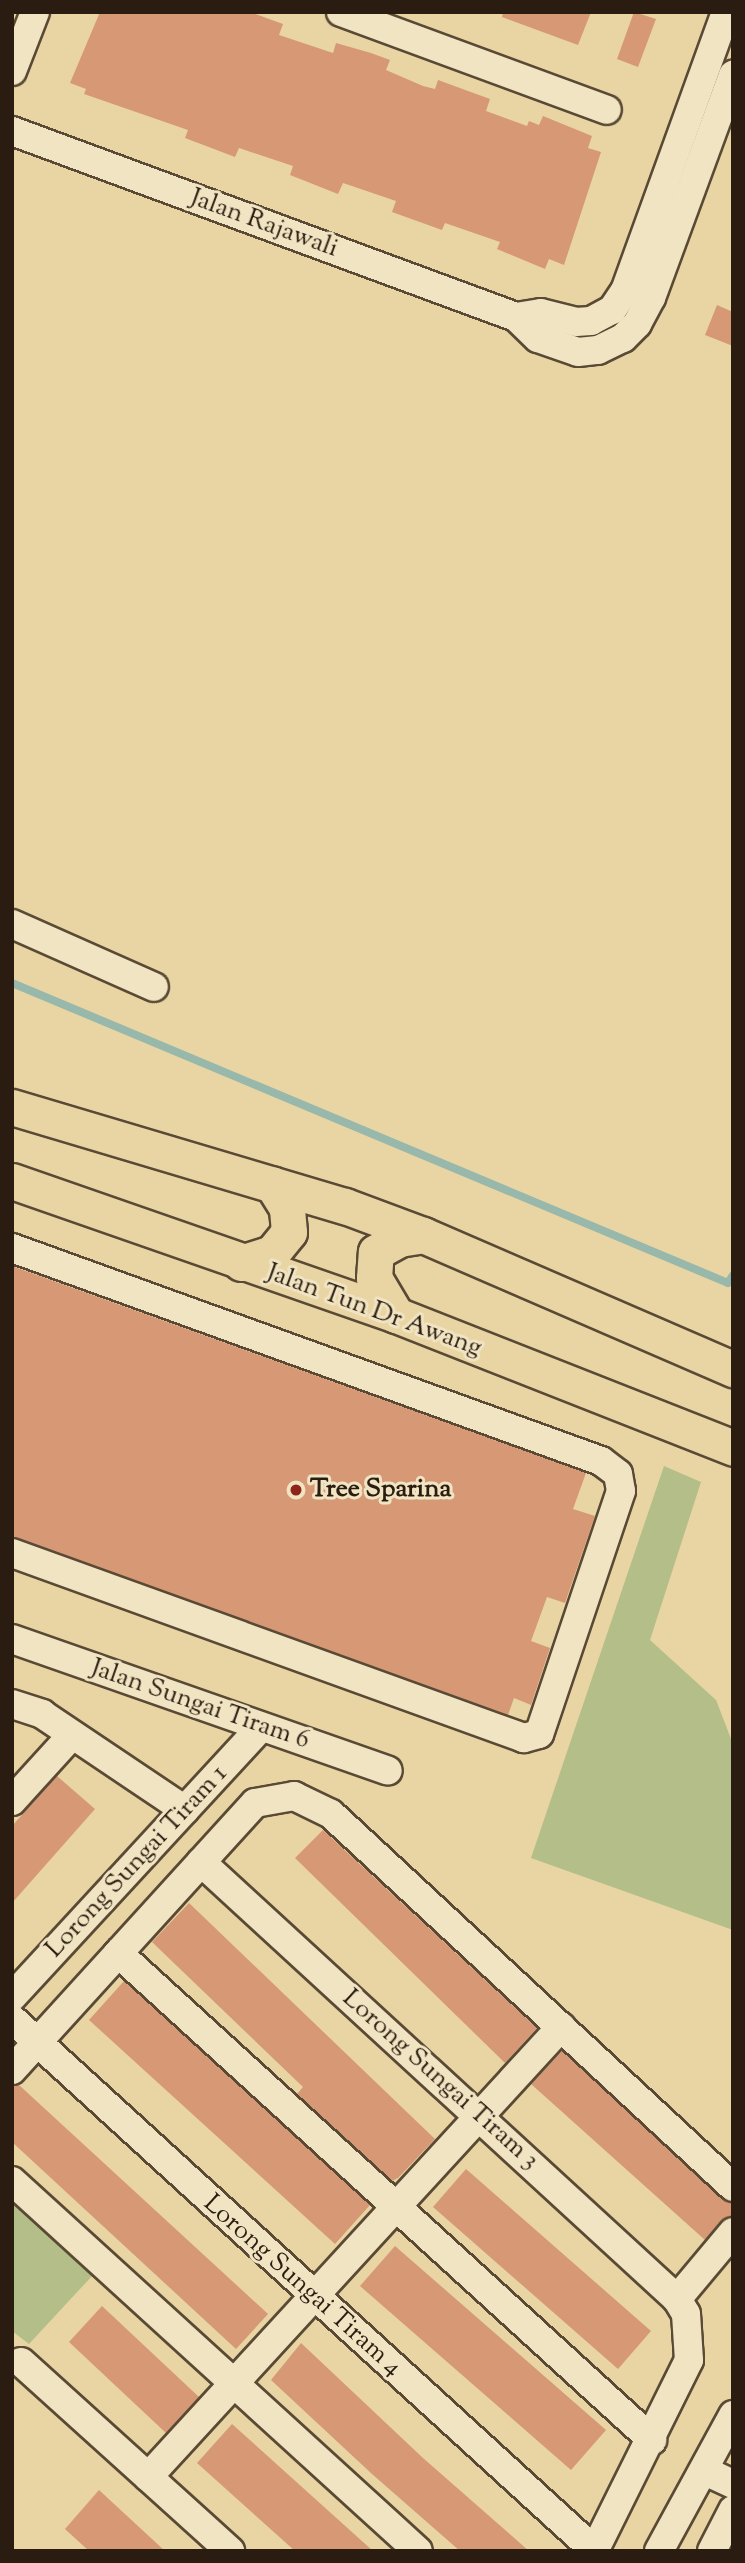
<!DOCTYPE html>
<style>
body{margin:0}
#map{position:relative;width:745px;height:2563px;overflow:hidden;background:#e8d5a3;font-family:"Sorts Mill Goudy",serif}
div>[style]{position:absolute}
.green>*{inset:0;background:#b3be88}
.stream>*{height:8px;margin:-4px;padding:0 4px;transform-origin:4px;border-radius:4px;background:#97b8aa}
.building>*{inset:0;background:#d69875}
.roads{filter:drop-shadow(2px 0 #5a4a35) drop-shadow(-2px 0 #5a4a35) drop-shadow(0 2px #5a4a35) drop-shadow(0 -2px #5a4a35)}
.minor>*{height:28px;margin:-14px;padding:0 14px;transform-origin:14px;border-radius:14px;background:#f0e4c3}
.major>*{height:35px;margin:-17.5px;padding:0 17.5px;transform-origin:17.5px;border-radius:17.5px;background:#e8d5a3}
.dots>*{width:19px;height:19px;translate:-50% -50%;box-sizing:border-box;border:4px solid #f0e4c3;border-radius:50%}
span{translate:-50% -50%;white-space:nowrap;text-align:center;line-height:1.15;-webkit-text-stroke:6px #f0e4c3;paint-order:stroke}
.street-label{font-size:26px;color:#2a1c10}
.poi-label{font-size:26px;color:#2a1c10;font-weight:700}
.left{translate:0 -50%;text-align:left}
.frame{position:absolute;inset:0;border:14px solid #2a1c10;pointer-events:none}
</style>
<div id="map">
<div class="green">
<div style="clip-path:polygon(664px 1466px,701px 1482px,650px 1640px,716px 1700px,733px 1744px,733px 1930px,531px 1858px)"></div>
<div style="clip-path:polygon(12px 2202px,92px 2276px,29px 2344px,12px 2331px)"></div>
</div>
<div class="stream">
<div style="left:12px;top:983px;width:776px;rotate:22.73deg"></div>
<div style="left:728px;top:1283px;width:9px;rotate:-58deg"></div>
</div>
<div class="building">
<div style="clip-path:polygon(100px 12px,250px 12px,283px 24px,279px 35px,333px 53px,336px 43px,371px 53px,390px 60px,386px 70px,423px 86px,435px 89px,438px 80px,490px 99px,486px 111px,527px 126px,529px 121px,539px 125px,543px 116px,592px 136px,588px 148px,601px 152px,564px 265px,549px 259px,545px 269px,497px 249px,500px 242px,445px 223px,442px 230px,392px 212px,396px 201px,343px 183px,338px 194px,290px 175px,293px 166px,239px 148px,235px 157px,185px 138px,188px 130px,84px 94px,86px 89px,70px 83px)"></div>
<div style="clip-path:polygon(503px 12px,591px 12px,578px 45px,502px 17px)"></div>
<div style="clip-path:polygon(634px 12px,656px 19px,638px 67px,617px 59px)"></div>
<div style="clip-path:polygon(717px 305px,733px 312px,733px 346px,705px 335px)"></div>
<div style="clip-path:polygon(12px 1266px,586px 1473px,573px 1509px,595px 1516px,565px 1603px,547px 1597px,531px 1641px,550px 1648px,531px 1705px,514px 1698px,508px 1715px,12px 1537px)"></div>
<div style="clip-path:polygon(57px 1776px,95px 1809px,12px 1903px,12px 1826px)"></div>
<div style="clip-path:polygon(323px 1830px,537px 2028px,505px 2063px,295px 1858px)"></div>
<div style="clip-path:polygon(189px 1903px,435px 2139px,398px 2178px,392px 2181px,297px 2094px,303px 2087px,152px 1942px)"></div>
<div style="clip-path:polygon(124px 1981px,370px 2205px,335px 2244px,89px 2020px)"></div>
<div style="clip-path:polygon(562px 2051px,722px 2199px,733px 2203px,733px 2216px,721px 2221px,705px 2240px,531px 2084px)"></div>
<div style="clip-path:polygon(19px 2085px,268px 2314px,236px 2349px,12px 2142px,12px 2086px)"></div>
<div style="clip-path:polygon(466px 2169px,651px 2331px,618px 2369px,433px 2207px)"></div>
<div style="clip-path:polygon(395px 2246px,606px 2430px,571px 2470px,360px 2286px)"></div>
<div style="clip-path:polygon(102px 2306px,199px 2397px,166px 2433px,69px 2342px)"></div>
<div style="clip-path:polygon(301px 2343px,423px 2458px,529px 2551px,460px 2551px,372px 2474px,271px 2380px)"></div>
<div style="clip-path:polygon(232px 2424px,373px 2551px,295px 2551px,197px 2463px)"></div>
<div style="clip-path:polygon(99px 2490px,165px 2551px,89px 2551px,65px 2529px)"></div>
</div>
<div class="roads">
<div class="minor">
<div style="left:341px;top:12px;width:283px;rotate:20.2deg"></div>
<div style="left:12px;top:71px;width:63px;rotate:-68.7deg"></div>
<div style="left:12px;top:131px;width:537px;rotate:20.26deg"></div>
<div style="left:516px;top:317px;width:30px;rotate:44deg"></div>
<div style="left:538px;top:338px;width:42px;rotate:19.3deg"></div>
<div style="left:578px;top:352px;width:20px;rotate:-6deg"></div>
<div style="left:598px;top:350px;width:28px;rotate:-26deg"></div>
<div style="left:623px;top:338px;width:20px;rotate:-45deg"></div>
<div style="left:637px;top:324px;width:30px;rotate:-62deg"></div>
<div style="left:651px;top:298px;width:238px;rotate:-69.8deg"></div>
<div style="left:516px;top:317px;width:25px;rotate:-9deg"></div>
<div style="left:541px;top:313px;width:36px;rotate:14deg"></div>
<div style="left:576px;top:322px;width:15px;rotate:-4deg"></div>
<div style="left:591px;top:321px;width:24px;rotate:-28deg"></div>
<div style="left:612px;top:310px;width:23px;rotate:-56deg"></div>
<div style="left:625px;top:291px;width:297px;rotate:-70.1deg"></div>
<div style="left:12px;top:924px;width:155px;rotate:23.9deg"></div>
<div style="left:12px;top:1248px;width:626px;rotate:19.88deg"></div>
<div style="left:601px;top:1461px;width:21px;rotate:37deg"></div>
<div style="left:618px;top:1474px;width:17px;rotate:80deg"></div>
<div style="left:621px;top:1491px;width:256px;rotate:108.6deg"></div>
<div style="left:539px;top:1734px;width:16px;rotate:165deg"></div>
<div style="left:524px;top:1738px;width:544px;rotate:-160.13deg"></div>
<div style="left:12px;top:1639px;width:398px;rotate:19.3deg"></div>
<div style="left:12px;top:1704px;width:32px;rotate:18deg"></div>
<div style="left:42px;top:1714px;width:172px;rotate:33.9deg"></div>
<div style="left:12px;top:1801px;width:89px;rotate:-47.7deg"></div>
<div style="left:201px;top:1862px;width:646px;rotate:42.55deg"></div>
<div style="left:677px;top:2299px;width:17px;rotate:59deg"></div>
<div style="left:686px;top:2314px;width:46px;rotate:86.3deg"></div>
<div style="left:689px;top:2360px;width:213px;rotate:116.4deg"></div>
<div style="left:118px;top:1953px;width:723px;rotate:42.36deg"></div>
<div style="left:12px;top:1997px;width:367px;rotate:-47.3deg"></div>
<div style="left:12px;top:2019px;width:788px;rotate:42.38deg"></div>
<div style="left:12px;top:2070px;width:361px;rotate:-47.7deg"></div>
<div style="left:255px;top:1803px;width:40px;rotate:-10deg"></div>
<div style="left:294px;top:1796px;width:41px;rotate:25.9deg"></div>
<div style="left:331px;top:1814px;width:548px;rotate:42.86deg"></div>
<div style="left:12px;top:2181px;width:549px;rotate:42.34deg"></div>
<div style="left:677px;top:2299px;width:87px;rotate:-50.1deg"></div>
<div style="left:21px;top:2362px;width:282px;rotate:42.1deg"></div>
<div style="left:705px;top:2471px;width:31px;rotate:25deg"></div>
<div style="left:148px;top:2477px;width:611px;rotate:-47.45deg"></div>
<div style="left:659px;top:2551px;width:155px;rotate:-61.4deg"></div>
<div style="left:712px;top:2551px;width:46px;rotate:-62.9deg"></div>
</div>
<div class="major">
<div style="left:12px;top:1107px;width:347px;rotate:16.6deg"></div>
<div style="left:345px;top:1206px;width:83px;rotate:20.4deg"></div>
<div style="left:423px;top:1235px;width:338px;rotate:23.4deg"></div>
<div style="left:12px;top:1181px;width:407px;rotate:19.2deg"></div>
<div style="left:396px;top:1315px;width:362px;rotate:21.5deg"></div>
<div style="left:241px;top:1263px;width:33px;rotate:-18deg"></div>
<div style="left:272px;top:1253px;width:27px;rotate:-51deg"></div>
<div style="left:289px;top:1232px;width:24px;rotate:-95deg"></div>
<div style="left:287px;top:1208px;width:28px;rotate:-122deg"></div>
<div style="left:396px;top:1315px;width:43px;rotate:-120.7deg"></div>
<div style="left:374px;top:1278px;width:26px;rotate:-86deg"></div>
<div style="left:376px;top:1252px;width:26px;rotate:-29deg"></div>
<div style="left:399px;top:1239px;width:24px;rotate:-9deg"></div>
</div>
</div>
<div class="dots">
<div style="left:296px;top:1490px;background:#8f2418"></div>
</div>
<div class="street-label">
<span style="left:264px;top:224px;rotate:20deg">Jalan Rajawali</span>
<span style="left:374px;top:1311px;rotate:20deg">Jalan Tun Dr Awang</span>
<span style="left:200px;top:1705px;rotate:19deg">Jalan Sungai Tiram 6</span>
<span style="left:137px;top:1862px;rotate:-47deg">Lorong Sungai Tiram 1</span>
<span style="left:440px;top:2080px;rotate:42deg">Lorong Sungai Tiram 3</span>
<span style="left:302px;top:2286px;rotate:42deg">Lorong Sungai Tiram 4</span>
</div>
<div class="poi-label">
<span class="left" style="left:310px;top:1490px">Tree Sparina</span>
</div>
<div class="frame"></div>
</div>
